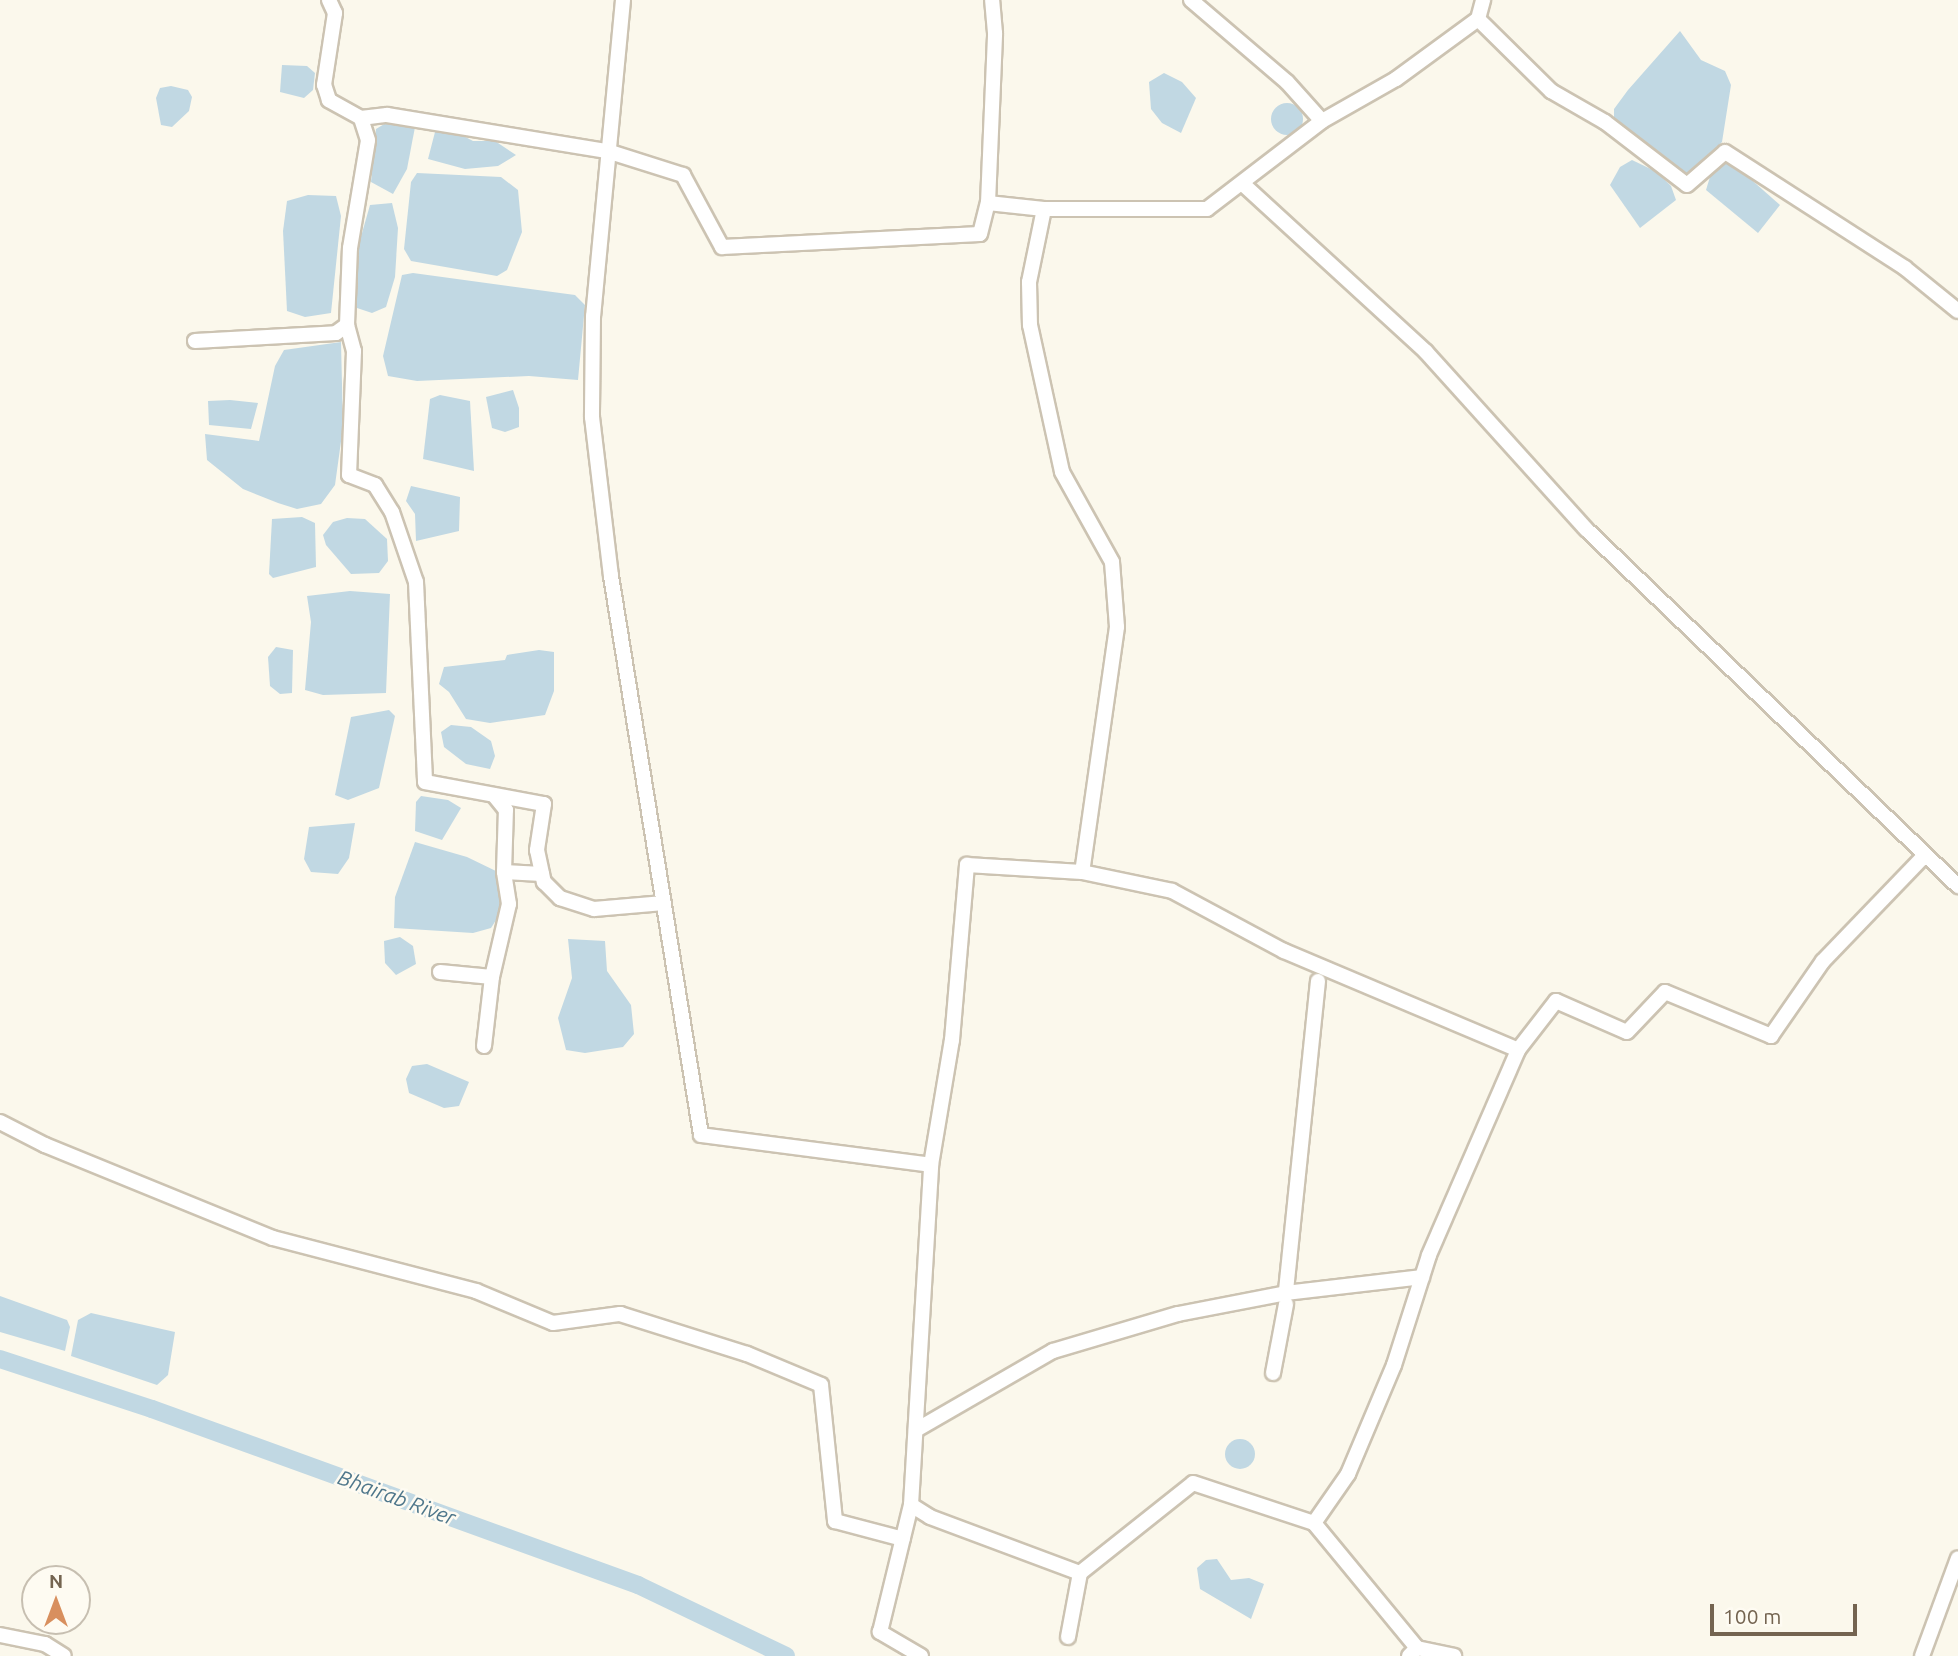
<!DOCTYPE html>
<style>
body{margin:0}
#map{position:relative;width:1958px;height:1656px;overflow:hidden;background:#fbf8ec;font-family:Ubuntu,sans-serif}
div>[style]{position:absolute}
.water>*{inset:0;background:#c1d8e3}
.round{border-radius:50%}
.river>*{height:18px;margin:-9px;padding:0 9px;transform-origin:9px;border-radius:9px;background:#c1d8e3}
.roads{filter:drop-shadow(2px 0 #ccc3b2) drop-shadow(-2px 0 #ccc3b2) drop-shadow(0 2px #ccc3b2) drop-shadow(0 -2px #ccc3b2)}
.minor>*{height:14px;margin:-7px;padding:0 7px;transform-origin:7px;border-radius:7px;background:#fff}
span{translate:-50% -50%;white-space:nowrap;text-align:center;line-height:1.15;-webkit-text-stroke:5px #fefbf2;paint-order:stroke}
.water-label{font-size:21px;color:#4f778b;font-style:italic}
.north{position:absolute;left:21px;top:1565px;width:70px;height:70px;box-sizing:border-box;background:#fefbf2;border:2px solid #c7bfb1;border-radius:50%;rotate:0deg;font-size:19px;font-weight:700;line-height:28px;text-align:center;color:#746450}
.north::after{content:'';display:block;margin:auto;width:24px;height:32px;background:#d88f5e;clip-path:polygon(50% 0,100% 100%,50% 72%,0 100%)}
.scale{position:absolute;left:1710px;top:1604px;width:147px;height:32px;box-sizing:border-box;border:4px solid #746450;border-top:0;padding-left:9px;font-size:21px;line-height:24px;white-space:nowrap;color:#746450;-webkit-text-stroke:5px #fefbf2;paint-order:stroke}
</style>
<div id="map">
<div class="water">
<div style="clip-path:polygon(1680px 31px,1701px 60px,1725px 71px,1731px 85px,1722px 142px,1692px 173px,1683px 174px,1614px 122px,1614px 109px,1628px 90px)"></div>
<div style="clip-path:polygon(282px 65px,307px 66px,315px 73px,313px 90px,304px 98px,280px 92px)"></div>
<div style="clip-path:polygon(1164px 73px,1182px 82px,1196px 98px,1181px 133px,1162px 123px,1151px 109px,1149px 82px)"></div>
<div style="clip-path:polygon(171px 86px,188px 90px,192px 97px,189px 111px,172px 127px,161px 125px,156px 98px,160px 88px)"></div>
<div class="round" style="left:1271px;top:103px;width:32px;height:32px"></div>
<div style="clip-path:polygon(386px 123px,415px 127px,407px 169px,393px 194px,371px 182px,376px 129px)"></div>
<div style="clip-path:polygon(452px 130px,473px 141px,495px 141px,516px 155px,498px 166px,465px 169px,428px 159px,435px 132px)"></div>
<div style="clip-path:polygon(1632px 160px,1657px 172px,1671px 186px,1676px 200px,1640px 228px,1610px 185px,1620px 167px)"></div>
<div style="clip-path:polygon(1729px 160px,1780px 205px,1758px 233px,1706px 190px,1713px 167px)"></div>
<div style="clip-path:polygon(417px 173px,501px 177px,518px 190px,522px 232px,507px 270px,497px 276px,411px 261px,404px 249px,411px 182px)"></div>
<div style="clip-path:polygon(308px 195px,336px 196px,341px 216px,331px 313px,305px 317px,287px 311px,283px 231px,287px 201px)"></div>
<div style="clip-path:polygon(392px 203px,398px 228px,395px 277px,386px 307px,372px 313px,357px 308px,353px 284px,360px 240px,370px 205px)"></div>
<div style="clip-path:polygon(413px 273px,575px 295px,585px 305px,578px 380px,529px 376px,417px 381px,388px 376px,383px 356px,402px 275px)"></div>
<div style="clip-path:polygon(341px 342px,343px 427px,335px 485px,321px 504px,297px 509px,278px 503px,243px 489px,207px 460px,205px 434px,259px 441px,275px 366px,284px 350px)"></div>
<div style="clip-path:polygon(513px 390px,519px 408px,519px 427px,505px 432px,492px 428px,486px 397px)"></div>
<div style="clip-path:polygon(440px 395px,470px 401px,474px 471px,423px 459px,430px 399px)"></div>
<div style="clip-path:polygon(230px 400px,258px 403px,251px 429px,209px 425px,208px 401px)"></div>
<div style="clip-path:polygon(411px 486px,460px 497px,459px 531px,416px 541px,415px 514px,406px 501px)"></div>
<div style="clip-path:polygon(302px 517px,315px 523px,316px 567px,273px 578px,269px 574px,272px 519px)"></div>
<div style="clip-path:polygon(347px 518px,365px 519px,387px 539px,388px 561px,379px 573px,351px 574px,326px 545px,323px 535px,333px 522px)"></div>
<div style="clip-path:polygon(350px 591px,390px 594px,386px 693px,323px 695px,305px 690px,311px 622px,307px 596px)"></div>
<div style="clip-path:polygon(276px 647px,293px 650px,292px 693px,280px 694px,270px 686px,268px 657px)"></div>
<div style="clip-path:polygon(539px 650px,554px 652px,554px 691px,545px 715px,490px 723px,466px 719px,449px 692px,439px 684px,444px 667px,505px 660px,507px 655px)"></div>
<div style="clip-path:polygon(389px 710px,395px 716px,379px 788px,348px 800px,335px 795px,351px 717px)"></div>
<div style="clip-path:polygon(451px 725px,471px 727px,491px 741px,495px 756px,490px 769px,466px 764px,444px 747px,441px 732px)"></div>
<div style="clip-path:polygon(421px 796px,448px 800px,461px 808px,442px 840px,415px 831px,416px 802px)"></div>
<div style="clip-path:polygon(355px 823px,349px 858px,338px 874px,311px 872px,304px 859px,309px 827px)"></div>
<div style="clip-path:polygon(415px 842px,467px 857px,500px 873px,507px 903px,491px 928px,473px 933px,394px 928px,395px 897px)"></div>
<div style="clip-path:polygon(400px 937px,413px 946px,416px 964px,396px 975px,385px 963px,384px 941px)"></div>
<div style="clip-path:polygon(568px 939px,605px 941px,607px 971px,631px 1005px,634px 1034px,623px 1047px,585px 1053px,566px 1050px,558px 1018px,572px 978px)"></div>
<div style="clip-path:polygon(427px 1064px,469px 1082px,459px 1106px,444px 1108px,409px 1093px,406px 1079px,412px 1066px)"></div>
<div style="clip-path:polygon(0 1296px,67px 1320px,70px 1327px,65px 1351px,0 1332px)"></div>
<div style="clip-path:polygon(91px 1313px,175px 1332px,168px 1375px,157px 1385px,71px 1356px,78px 1320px)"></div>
<div class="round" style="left:1225px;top:1439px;width:30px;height:30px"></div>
<div style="clip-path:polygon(1217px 1559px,1231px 1580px,1249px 1578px,1264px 1584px,1251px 1619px,1200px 1589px,1197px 1568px,1206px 1560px)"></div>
</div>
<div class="river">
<div style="left:0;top:1359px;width:160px;rotate:18.2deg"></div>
<div style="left:152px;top:1409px;width:517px;rotate:19.91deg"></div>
<div style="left:638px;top:1585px;width:164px;rotate:25.6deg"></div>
</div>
<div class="roads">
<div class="minor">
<div style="left:623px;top:0;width:317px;rotate:95.4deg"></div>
<div style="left:593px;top:316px;width:101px;rotate:90.6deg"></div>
<div style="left:592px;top:417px;width:160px;rotate:83.2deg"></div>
<div style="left:611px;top:576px;width:566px;rotate:80.85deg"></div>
<div style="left:701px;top:1135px;width:232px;rotate:7.4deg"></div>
<div style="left:1191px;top:0;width:126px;rotate:40.5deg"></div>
<div style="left:1287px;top:82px;width:52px;rotate:48.1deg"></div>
<div style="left:1478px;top:19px;width:20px;rotate:-75deg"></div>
<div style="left:361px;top:118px;width:26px;rotate:-7deg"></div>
<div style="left:387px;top:115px;width:223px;rotate:9.3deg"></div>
<div style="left:607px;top:151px;width:80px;rotate:17.5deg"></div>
<div style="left:683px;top:175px;width:82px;rotate:61.6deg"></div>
<div style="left:722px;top:247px;width:258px;rotate:-2.9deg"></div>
<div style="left:980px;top:234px;width:32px;rotate:-76deg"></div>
<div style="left:988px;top:203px;width:56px;rotate:6.1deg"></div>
<div style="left:1044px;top:209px;width:163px"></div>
<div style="left:1207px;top:209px;width:145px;rotate:-37.4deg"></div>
<div style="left:1322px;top:121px;width:85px;rotate:-29.6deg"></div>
<div style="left:1396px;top:79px;width:102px;rotate:-36.2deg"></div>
<div style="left:1478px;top:19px;width:103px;rotate:44.6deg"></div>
<div style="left:1551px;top:91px;width:62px;rotate:29.9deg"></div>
<div style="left:1605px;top:122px;width:103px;rotate:37.5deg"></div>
<div style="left:1687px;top:185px;width:50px;rotate:-41deg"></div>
<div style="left:1725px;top:152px;width:214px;rotate:32.8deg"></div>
<div style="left:1905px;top:268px;width:68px;rotate:39.1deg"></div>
<div style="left:1244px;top:185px;width:247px;rotate:42.5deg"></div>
<div style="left:1426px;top:352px;width:239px;rotate:47.9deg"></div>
<div style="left:1586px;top:529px;width:516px;rotate:43.82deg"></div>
<div style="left:988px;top:203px;width:170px;rotate:-87.6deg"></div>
<div style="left:995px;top:33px;width:33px;rotate:-95deg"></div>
<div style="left:1044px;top:209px;width:75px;rotate:101.6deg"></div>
<div style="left:1029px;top:282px;width:43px;rotate:88.7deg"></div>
<div style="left:1030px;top:325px;width:150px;rotate:77.7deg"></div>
<div style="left:1062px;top:472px;width:103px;rotate:60.9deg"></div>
<div style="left:1112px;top:562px;width:65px;rotate:85.6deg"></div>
<div style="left:1117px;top:627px;width:247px;rotate:98.1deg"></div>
<div style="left:347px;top:325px;width:27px;rotate:75deg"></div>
<div style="left:354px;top:351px;width:124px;rotate:92.3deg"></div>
<div style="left:349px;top:475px;width:28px;rotate:21deg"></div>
<div style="left:375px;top:485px;width:32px;rotate:58deg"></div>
<div style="left:392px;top:512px;width:74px;rotate:71.1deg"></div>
<div style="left:416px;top:582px;width:200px;rotate:87.4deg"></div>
<div style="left:425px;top:782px;width:121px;rotate:10.5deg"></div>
<div style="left:544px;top:804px;width:47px;rotate:98.7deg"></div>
<div style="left:537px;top:850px;width:33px;rotate:78deg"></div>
<div style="left:544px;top:882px;width:23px;rotate:45deg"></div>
<div style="left:560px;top:898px;width:36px;rotate:18deg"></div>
<div style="left:594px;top:909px;width:70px;rotate:-4.9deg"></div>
<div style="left:195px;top:341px;width:141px;rotate:-3.2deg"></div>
<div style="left:336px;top:333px;width:14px;rotate:-36deg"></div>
<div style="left:347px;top:325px;width:77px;rotate:-87.8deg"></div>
<div style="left:350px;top:248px;width:109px;rotate:-80.5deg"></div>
<div style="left:368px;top:140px;width:23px;rotate:-108deg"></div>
<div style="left:361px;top:118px;width:37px;rotate:-151deg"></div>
<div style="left:329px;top:100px;width:16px;rotate:-108deg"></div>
<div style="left:324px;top:85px;width:73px;rotate:-81.3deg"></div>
<div style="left:335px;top:13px;width:14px;rotate:-115deg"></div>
<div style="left:504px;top:872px;width:38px;rotate:3deg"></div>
<div style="left:440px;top:972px;width:52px;rotate:5.5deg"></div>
<div style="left:1318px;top:981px;width:314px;rotate:95.9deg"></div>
<div style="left:1286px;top:1293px;width:137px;rotate:-6.7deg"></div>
<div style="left:484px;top:1046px;width:69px;rotate:-83.4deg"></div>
<div style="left:492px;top:977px;width:75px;rotate:-76.9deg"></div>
<div style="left:509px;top:904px;width:32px;rotate:-99deg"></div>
<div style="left:504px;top:872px;width:62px;rotate:-88.2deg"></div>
<div style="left:506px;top:810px;width:19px;rotate:-129deg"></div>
<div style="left:0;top:1122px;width:51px;rotate:27.1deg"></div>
<div style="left:45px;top:1145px;width:246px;rotate:22.2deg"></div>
<div style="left:273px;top:1238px;width:210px;rotate:14.6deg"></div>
<div style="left:476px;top:1291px;width:83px;rotate:22.6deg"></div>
<div style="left:553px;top:1323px;width:68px;rotate:-7.7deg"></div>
<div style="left:620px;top:1314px;width:133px;rotate:17.5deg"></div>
<div style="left:747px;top:1354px;width:80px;rotate:22.7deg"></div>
<div style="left:821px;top:1385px;width:137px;rotate:84.1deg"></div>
<div style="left:835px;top:1521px;width:70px;rotate:14.8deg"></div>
<div style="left:1273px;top:1373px;width:70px;rotate:-79.3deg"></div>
<div style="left:916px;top:1430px;width:158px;rotate:-30deg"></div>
<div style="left:1053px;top:1351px;width:130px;rotate:-16.5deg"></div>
<div style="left:1178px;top:1314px;width:110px;rotate:-11deg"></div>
<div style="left:911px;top:1505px;width:22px;rotate:32deg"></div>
<div style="left:930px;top:1517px;width:160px;rotate:20.5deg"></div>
<div style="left:1080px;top:1573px;width:144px;rotate:-38.5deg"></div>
<div style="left:1193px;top:1483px;width:127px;rotate:18.3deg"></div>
<div style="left:1314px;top:1523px;width:60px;rotate:-55.2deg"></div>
<div style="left:1348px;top:1474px;width:118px;rotate:-67.1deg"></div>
<div style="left:1394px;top:1365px;width:115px;rotate:-72.3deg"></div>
<div style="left:1429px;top:1255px;width:223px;rotate:-66.5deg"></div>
<div style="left:1518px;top:1050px;width:62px;rotate:-52.2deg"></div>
<div style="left:1556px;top:1001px;width:77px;rotate:23.6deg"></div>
<div style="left:1627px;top:1032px;width:55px;rotate:-46.5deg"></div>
<div style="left:1665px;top:992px;width:115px;rotate:22.5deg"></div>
<div style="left:1771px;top:1036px;width:91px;rotate:-55.3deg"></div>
<div style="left:1823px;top:961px;width:147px;rotate:-46.1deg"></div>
<div style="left:1314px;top:1523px;width:162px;rotate:50.5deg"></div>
<div style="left:0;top:1635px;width:46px;rotate:11.3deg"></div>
<div style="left:45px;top:1644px;width:22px;rotate:32deg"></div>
<div style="left:1068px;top:1637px;width:65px;rotate:-79.4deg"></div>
<div style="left:921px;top:1656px;width:48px;rotate:-149.7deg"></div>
<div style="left:880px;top:1632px;width:131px;rotate:-76.3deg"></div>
<div style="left:911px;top:1505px;width:341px;rotate:-86.6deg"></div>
<div style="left:931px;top:1165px;width:127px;rotate:-80.5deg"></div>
<div style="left:952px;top:1040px;width:176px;rotate:-85.1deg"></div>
<div style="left:967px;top:865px;width:115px;rotate:3.5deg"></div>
<div style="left:1082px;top:872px;width:92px;rotate:11.9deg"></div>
<div style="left:1172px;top:891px;width:127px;rotate:28.2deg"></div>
<div style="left:1284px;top:951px;width:254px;rotate:22.9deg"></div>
<div style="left:1409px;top:1656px;width:11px;rotate:-45deg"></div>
<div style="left:1417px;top:1648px;width:38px;rotate:12deg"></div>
<div style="left:1922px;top:1656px;width:104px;rotate:-69.8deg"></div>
</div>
</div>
<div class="water-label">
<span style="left:397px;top:1497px;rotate:20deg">Bhairab River</span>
</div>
<div class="north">N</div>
<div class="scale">100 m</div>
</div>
